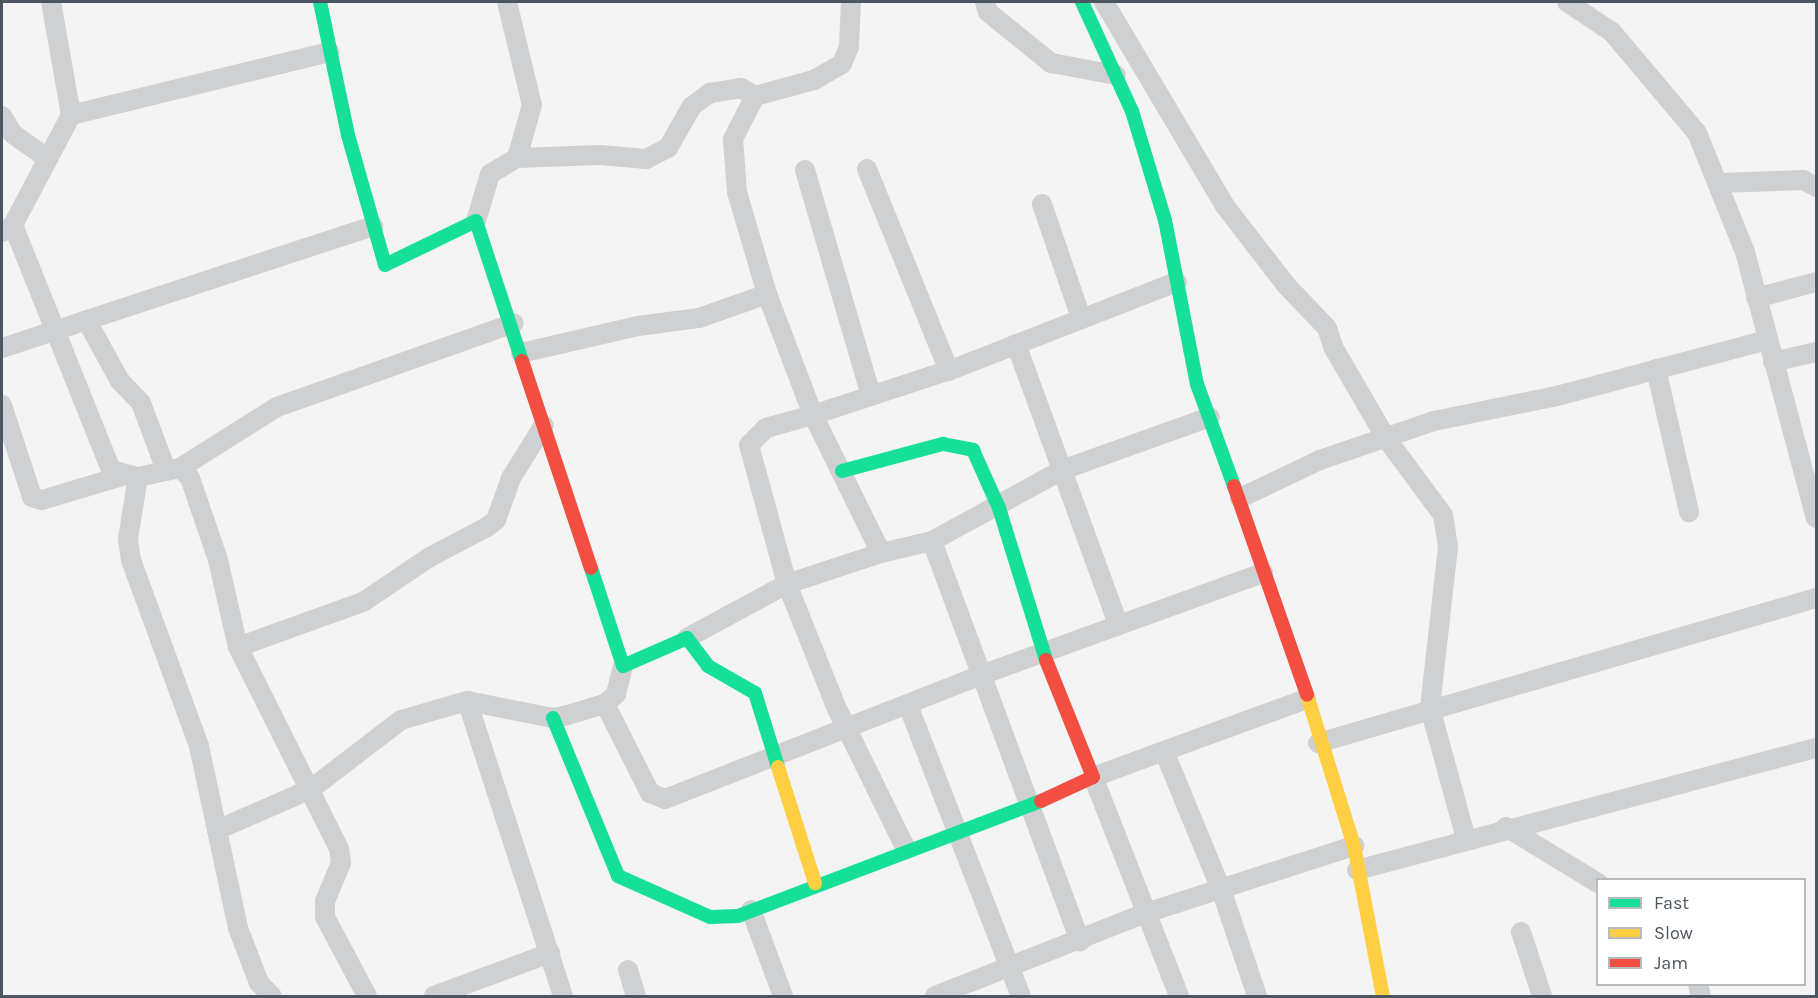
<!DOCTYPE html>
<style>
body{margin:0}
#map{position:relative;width:1818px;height:998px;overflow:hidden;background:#f4f4f4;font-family:Karla,sans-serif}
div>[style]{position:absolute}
.street>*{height:20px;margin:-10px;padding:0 10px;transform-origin:10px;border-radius:10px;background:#ced0d2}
.fast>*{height:14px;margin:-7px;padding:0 7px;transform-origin:7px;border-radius:7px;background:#16e098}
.slow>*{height:14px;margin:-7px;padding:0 7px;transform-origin:7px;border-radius:7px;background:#ffcf43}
.jam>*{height:14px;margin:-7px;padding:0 7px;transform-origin:7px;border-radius:7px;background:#f24e42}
span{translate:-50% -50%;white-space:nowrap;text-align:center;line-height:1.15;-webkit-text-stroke:6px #fff;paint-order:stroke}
.frame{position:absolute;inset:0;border:3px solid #4a5661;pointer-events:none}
.legend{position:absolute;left:1596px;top:878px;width:210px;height:108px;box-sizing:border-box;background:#fff;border:2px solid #b7bbc0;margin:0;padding:8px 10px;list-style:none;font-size:18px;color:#4a5661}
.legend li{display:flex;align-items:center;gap:12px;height:30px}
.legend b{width:30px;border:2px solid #b7bbc0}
</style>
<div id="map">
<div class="street">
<div style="left:507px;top:2px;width:106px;rotate:76.4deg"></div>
<div style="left:532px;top:105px;width:55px;rotate:105.8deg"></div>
<div style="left:985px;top:2px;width:10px;rotate:73deg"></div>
<div style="left:988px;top:12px;width:81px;rotate:39deg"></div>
<div style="left:1051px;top:63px;width:66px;rotate:10.5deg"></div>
<div style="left:1104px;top:2px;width:237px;rotate:59.3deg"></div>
<div style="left:1225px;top:206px;width:100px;rotate:52.3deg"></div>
<div style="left:1286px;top:285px;width:59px;rotate:46.4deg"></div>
<div style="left:1327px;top:328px;width:20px;rotate:72deg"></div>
<div style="left:1333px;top:347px;width:105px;rotate:59.8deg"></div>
<div style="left:1386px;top:438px;width:96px;rotate:53.5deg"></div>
<div style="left:1443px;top:515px;width:32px;rotate:81deg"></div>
<div style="left:1448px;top:547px;width:162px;rotate:96.4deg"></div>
<div style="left:1430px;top:708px;width:136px;rotate:74.6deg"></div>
<div style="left:1567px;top:2px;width:54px;rotate:33.7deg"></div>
<div style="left:1612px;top:32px;width:132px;rotate:49.9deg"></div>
<div style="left:1697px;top:133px;width:128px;rotate:68deg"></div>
<div style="left:1745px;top:252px;width:275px;rotate:75.1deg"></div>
<div style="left:71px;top:115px;width:266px;rotate:-13.7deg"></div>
<div style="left:2px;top:116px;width:21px;rotate:59deg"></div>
<div style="left:13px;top:134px;width:43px;rotate:35.5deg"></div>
<div style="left:867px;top:169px;width:218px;rotate:67.9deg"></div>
<div style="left:805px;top:170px;width:235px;rotate:73.7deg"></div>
<div style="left:1719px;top:183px;width:84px;rotate:-2deg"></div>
<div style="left:1803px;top:180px;width:15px;rotate:28deg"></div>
<div style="left:1042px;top:204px;width:120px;rotate:71.1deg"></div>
<div style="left:476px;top:221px;width:49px;rotate:-73.4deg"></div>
<div style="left:490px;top:174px;width:31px;rotate:-31deg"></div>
<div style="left:517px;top:158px;width:83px;rotate:-2.1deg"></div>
<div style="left:600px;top:155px;width:46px;rotate:5deg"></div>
<div style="left:646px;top:159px;width:25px;rotate:-27deg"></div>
<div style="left:668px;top:148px;width:48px;rotate:-60.3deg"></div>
<div style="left:692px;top:106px;width:22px;rotate:-36deg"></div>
<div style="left:710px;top:93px;width:31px;rotate:-9deg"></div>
<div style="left:741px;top:88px;width:16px;rotate:30deg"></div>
<div style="left:13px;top:225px;width:264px;rotate:68.2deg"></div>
<div style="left:111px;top:470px;width:28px;rotate:15deg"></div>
<div style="left:138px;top:477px;width:43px;rotate:-12.1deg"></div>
<div style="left:180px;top:468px;width:14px;rotate:45deg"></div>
<div style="left:190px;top:478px;width:87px;rotate:71.1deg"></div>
<div style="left:218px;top:560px;width:89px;rotate:77.1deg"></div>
<div style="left:238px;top:647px;width:133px;rotate:-19.8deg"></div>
<div style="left:363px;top:602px;width:81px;rotate:-33.9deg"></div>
<div style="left:430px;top:557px;width:64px;rotate:-27.8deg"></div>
<div style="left:487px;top:527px;width:11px;rotate:-38deg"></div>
<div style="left:496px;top:520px;width:45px;rotate:-70.3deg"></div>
<div style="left:511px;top:478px;width:62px;rotate:-58.1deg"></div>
<div style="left:2px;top:232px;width:13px;rotate:-32deg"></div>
<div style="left:13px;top:225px;width:124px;rotate:-62.2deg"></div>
<div style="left:71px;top:115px;width:115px;rotate:-100deg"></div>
<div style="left:1756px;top:298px;width:62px;rotate:-14.9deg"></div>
<div style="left:87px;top:321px;width:68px;rotate:61.2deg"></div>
<div style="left:120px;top:381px;width:30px;rotate:46deg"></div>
<div style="left:141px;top:403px;width:72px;rotate:69.5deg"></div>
<div style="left:1016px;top:344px;width:134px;rotate:69.9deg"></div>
<div style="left:1062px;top:470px;width:157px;rotate:-19.7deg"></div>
<div style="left:2px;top:348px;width:391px;rotate:-18.2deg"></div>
<div style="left:521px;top:353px;width:120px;rotate:-13deg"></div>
<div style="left:638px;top:326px;width:62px;rotate:-7.5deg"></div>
<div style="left:699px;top:318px;width:72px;rotate:-19.4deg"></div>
<div style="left:1773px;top:362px;width:44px;rotate:-13.1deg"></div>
<div style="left:1656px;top:369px;width:147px;rotate:77deg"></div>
<div style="left:2px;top:405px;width:97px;rotate:71.9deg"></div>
<div style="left:32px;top:497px;width:10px;rotate:17deg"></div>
<div style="left:42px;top:500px;width:84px;rotate:-16.7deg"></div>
<div style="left:180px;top:468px;width:115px;rotate:-32.2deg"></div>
<div style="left:277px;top:407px;width:251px;rotate:-19.5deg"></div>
<div style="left:138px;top:477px;width:63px;rotate:99.2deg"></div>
<div style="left:128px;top:539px;width:21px;rotate:82deg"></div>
<div style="left:131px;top:560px;width:198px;rotate:69.9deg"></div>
<div style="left:199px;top:746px;width:186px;rotate:77.9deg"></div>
<div style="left:238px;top:928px;width:59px;rotate:69.1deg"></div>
<div style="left:259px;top:983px;width:18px;rotate:45deg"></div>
<div style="left:1240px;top:498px;width:89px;rotate:-25.4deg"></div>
<div style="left:1320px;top:460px;width:120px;rotate:-18.9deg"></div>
<div style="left:1434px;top:421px;width:126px;rotate:-11.5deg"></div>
<div style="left:1557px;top:396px;width:217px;rotate:-14.9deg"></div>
<div style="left:932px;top:541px;width:427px;rotate:69.7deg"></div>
<div style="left:881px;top:553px;width:52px;rotate:-13.2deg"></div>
<div style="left:932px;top:541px;width:148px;rotate:-28.6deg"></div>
<div style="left:1062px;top:470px;width:164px;rotate:70deg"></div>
<div style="left:687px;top:638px;width:114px;rotate:-28.4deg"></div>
<div style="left:787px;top:584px;width:144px;rotate:-105.3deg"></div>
<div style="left:749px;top:445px;width:24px;rotate:-45deg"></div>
<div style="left:766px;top:428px;width:49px;rotate:-15.5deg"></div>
<div style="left:813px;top:415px;width:129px;rotate:-110.8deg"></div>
<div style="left:767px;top:294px;width:106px;rotate:-106.4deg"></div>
<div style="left:737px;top:192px;width:53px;rotate:-94.3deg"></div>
<div style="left:733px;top:139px;width:48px;rotate:-62.9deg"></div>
<div style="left:755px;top:96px;width:61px;rotate:-15.2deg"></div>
<div style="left:814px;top:80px;width:32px;rotate:-30deg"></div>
<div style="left:842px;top:64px;width:18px;rotate:-68deg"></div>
<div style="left:849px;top:47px;width:45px;rotate:-87.5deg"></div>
<div style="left:238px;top:647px;width:226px;rotate:63.4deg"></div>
<div style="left:339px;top:849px;width:14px;rotate:82deg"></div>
<div style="left:341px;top:863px;width:41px;rotate:112.8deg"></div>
<div style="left:325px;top:901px;width:16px;rotate:90deg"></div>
<div style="left:325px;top:917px;width:89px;rotate:62deg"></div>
<div style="left:605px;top:704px;width:100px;rotate:63.2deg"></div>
<div style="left:650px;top:793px;width:16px;rotate:22deg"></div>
<div style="left:665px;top:799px;width:339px;rotate:-21.4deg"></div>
<div style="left:981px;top:675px;width:300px;rotate:-19.9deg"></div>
<div style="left:908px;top:705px;width:312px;rotate:68.8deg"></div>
<div style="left:1318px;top:743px;width:519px;rotate:-16.23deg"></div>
<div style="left:1164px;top:751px;width:149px;rotate:67.6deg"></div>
<div style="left:1221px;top:889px;width:113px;rotate:71.4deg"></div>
<div style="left:1506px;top:827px;width:108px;rotate:31.3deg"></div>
<div style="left:217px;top:830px;width:103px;rotate:-23.6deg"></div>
<div style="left:311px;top:789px;width:113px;rotate:-37.5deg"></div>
<div style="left:401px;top:720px;width:69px;rotate:-16.1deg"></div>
<div style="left:906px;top:849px;width:156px;rotate:-116.2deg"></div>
<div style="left:837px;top:709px;width:135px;rotate:-111.8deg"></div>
<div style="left:787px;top:584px;width:99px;rotate:-18.3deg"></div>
<div style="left:881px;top:553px;width:154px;rotate:-116.2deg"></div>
<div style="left:813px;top:415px;width:151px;rotate:-18.2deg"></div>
<div style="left:956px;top:368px;width:237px;rotate:-21.3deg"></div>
<div style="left:1357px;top:870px;width:475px;rotate:-14.9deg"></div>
<div style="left:751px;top:910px;width:92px;rotate:69.6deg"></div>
<div style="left:1521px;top:932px;width:67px;rotate:71.8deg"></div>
<div style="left:628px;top:970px;width:27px;rotate:73deg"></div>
<div style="left:1698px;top:984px;width:12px;rotate:76deg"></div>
<div style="left:434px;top:996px;width:124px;rotate:-20.3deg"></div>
<div style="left:563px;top:996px;width:310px;rotate:-108deg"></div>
<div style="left:467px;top:701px;width:88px;rotate:11.2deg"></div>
<div style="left:553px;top:718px;width:15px;rotate:-11deg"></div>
<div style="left:568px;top:715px;width:39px;rotate:-17deg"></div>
<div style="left:605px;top:704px;width:15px;rotate:-42deg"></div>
<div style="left:616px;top:694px;width:29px;rotate:-76deg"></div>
<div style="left:935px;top:996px;width:227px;rotate:-21.5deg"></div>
<div style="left:1146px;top:913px;width:219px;rotate:-17.9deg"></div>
<div style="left:1179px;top:996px;width:235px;rotate:-111.4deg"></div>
<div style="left:1093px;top:777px;width:227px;rotate:-20.1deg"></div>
</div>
<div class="fast">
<div style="left:320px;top:2px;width:136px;rotate:78.1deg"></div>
<div style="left:348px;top:135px;width:135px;rotate:74.1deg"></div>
<div style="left:385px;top:265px;width:101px;rotate:-25.8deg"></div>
<div style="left:476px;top:221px;width:147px;rotate:71.8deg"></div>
<div style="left:1082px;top:2px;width:120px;rotate:65.4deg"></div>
<div style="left:1132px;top:111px;width:114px;rotate:73.2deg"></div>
<div style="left:1165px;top:220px;width:167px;rotate:79deg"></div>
<div style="left:1197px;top:384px;width:109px;rotate:70.1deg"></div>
<div style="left:842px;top:471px;width:105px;rotate:-15deg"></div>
<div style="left:943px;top:444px;width:31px;rotate:11deg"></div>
<div style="left:973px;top:450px;width:64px;rotate:65.9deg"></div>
<div style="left:999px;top:508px;width:159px;rotate:72.8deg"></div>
<div style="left:591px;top:568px;width:103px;rotate:71.9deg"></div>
<div style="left:623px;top:666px;width:70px;rotate:-23.6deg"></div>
<div style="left:687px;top:638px;width:35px;rotate:53deg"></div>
<div style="left:708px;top:666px;width:54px;rotate:29.9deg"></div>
<div style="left:755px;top:693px;width:77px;rotate:72.7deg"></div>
<div style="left:553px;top:718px;width:171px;rotate:67.6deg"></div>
<div style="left:618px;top:876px;width:101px;rotate:24deg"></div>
<div style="left:710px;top:917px;width:28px;rotate:-2deg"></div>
<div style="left:738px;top:916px;width:324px;rotate:-20.8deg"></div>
</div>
<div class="slow">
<div style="left:1307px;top:695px;width:158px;rotate:72.7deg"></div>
<div style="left:1354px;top:846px;width:153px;rotate:79.1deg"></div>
<div style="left:778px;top:767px;width:122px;rotate:72.3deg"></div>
</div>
<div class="jam">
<div style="left:522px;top:361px;width:218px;rotate:71.6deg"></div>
<div style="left:1234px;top:486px;width:221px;rotate:70.7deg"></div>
<div style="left:1041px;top:801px;width:57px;rotate:-24.8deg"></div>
<div style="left:1093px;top:777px;width:126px;rotate:-111.9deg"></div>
</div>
<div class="frame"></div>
<ul class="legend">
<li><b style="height:8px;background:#16e098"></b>Fast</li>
<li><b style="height:8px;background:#ffcf43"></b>Slow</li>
<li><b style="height:8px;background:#f24e42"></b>Jam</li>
</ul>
</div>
